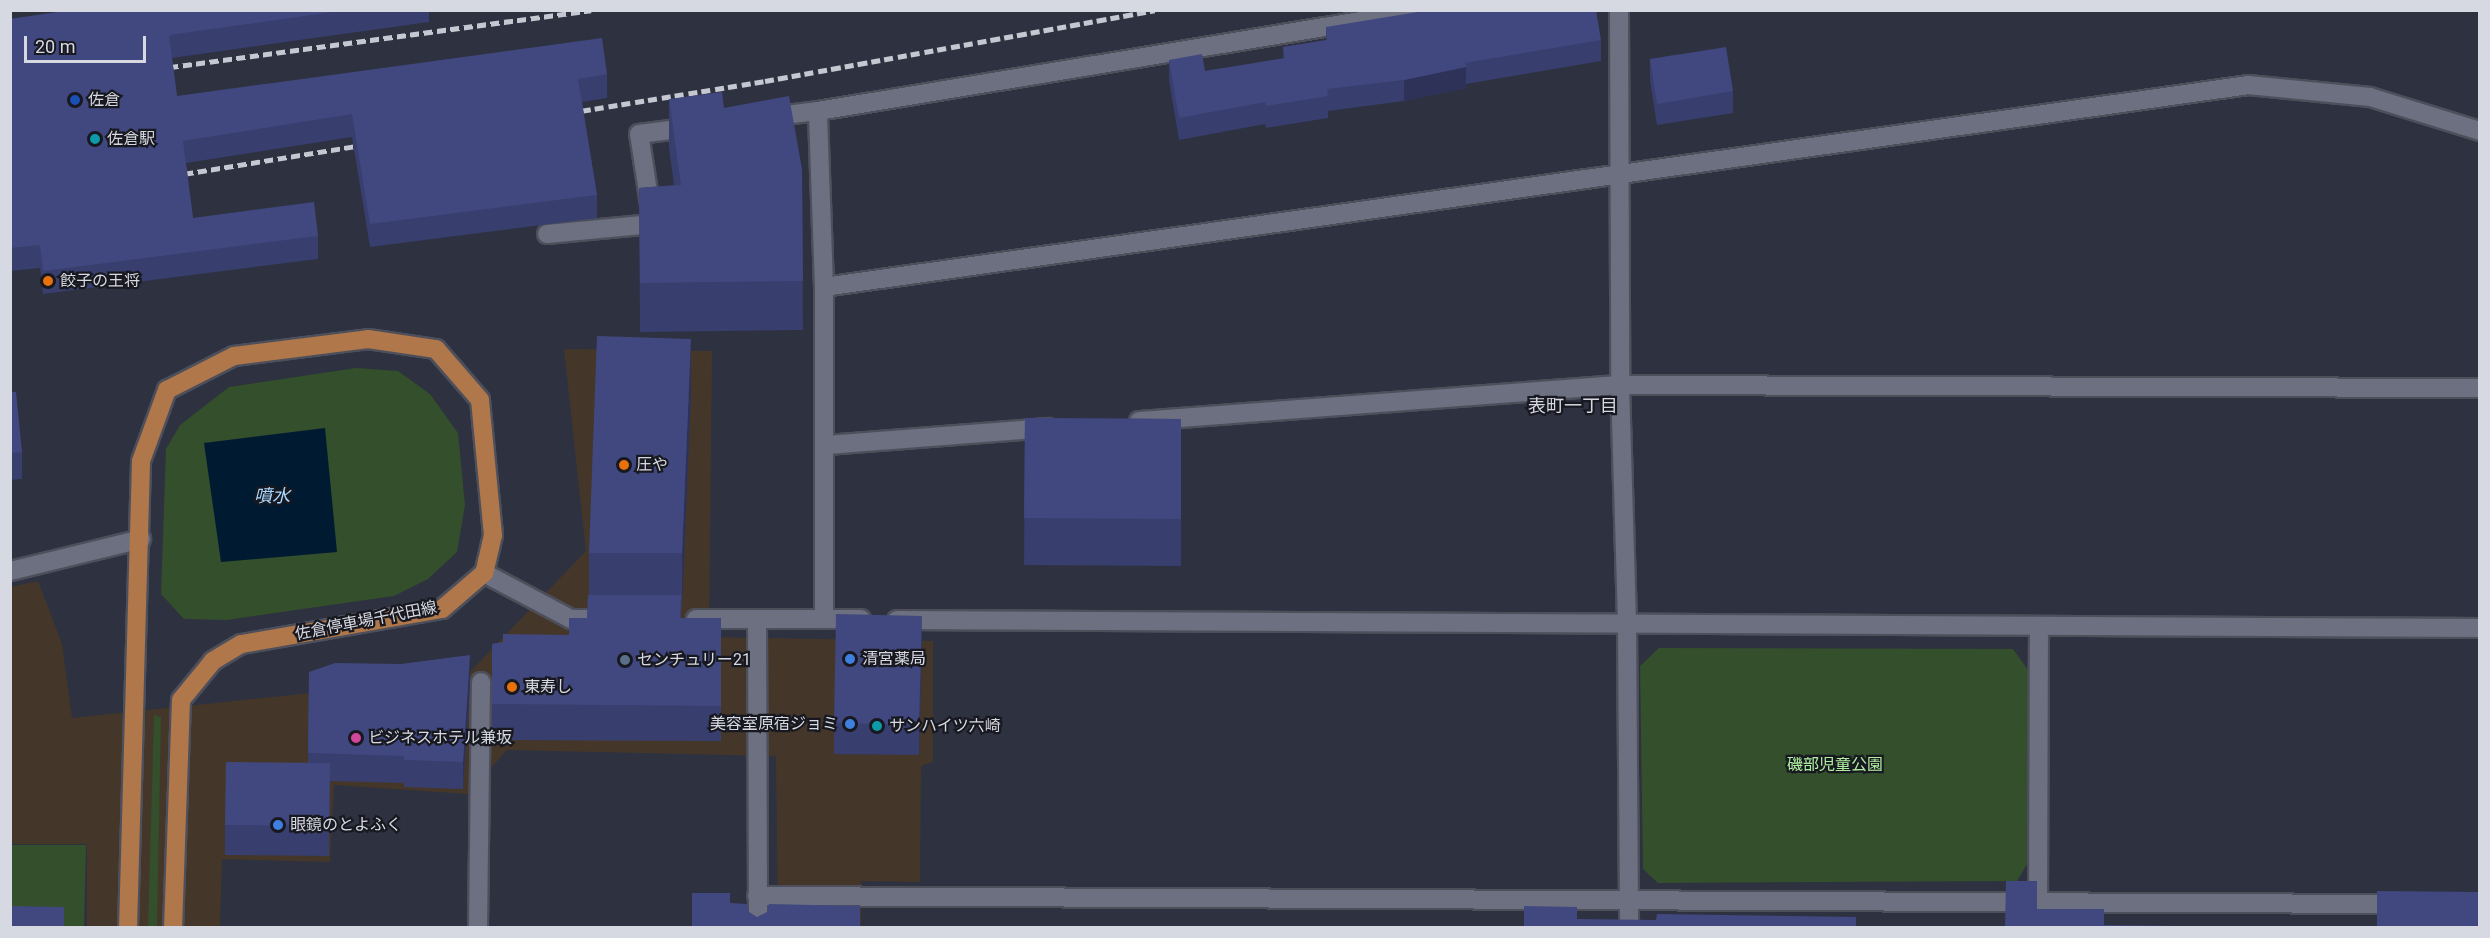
<!DOCTYPE html>
<meta charset="utf-8">
<style>
body{margin:0}
#map{position:relative;width:2490px;height:938px;overflow:hidden;background:#2e3140;font-family:Roboto,"Noto Sans JP",sans-serif}
div>[style]{position:absolute}
.commercial>*{inset:0;background:#443729}
.green>*{inset:0;background:#334f2b}
.water>*{inset:0;background:#001b31}
.roads{filter:drop-shadow(2px 0 #4d4f5b) drop-shadow(-2px 0 #4d4f5b) drop-shadow(0 2px #4d4f5b) drop-shadow(0 -2px #4d4f5b)}
.minor>*{height:18px;margin:-9px;padding:0 9px;transform-origin:9px;border-radius:9px;background:#6d7081}
.major>*{height:18px;margin:-9px;padding:0 9px;transform-origin:9px;border-radius:9px;background:#af774a}
.rail>*{height:4.5px;margin-top:-2.25px;transform-origin:0;background:repeating-linear-gradient(90deg,#c5c8d1 0 9px,transparent 0 13.5px)}
.wall>*{inset:0;background:#383e6d}
.shaded-wall>*{inset:0;background:#2e3259}
.building>*{inset:0;background:#41487f}
.dots>*{width:16px;height:16px;translate:-50% -50%;box-sizing:border-box;border:3px solid #181920;border-radius:50%}
span{translate:-50% -50%;white-space:nowrap;text-align:center;line-height:1.15;-webkit-text-stroke:4.5px #181920;paint-order:stroke}
.poi-label{font-size:16px;color:#d7d9e2}
.left{translate:0 -50%;text-align:left}
.right{translate:-100% -50%;text-align:right}
.street-label{font-size:16px;color:#d7d9e2}
.park-label{font-size:16px;color:#afee9f}
.neighbourhood-label{font-size:18px;color:#d7d9e2}
.water-label{font-size:18px;color:#a9d7ff;font-style:italic}
.frame{position:absolute;inset:0;border:12px solid #d7d9e2;pointer-events:none}
.scale{position:absolute;left:24px;top:36px;width:122px;height:27px;box-sizing:border-box;border:3px solid #d7d9e2;border-top:0;padding-left:8px;font-size:18px;line-height:21px;white-space:nowrap;color:#d7d9e2;-webkit-text-stroke:4px #181920;paint-order:stroke}
</style>
<div id="map">
<div class="commercial">
<div style="clip-path:polygon(564px 349px,712px 351px,709px 637px,933px 641px,933px 762px,921px 766px,920px 882px,861px 881px,861px 927px,778px 927px,776px 756px,507px 750px,468px 794px,334px 785px,330px 862px,222px 859px,220px 927px,87px 927px,87px 844px,11px 844px,10px 587px,38px 581px,62px 644px,72px 718px,465px 677px,586px 551px)"></div>
</div>
<div class="green">
<div style="clip-path:polygon(356px 368px,398px 371px,430px 394px,458px 433px,465px 505px,457px 552px,428px 579px,394px 596px,227px 620px,184px 619px,161px 594px,166px 449px,180px 425px,229px 387px)"></div>
<div style="clip-path:polygon(1659px 648px,2013px 649px,2031px 674px,2031px 858px,2017px 881px,1658px 883px,1643px 869px,1640px 666px)"></div>
<div style="clip-path:polygon(154px 715px,161px 717px,157px 927px,148px 928px)"></div>
<div style="clip-path:polygon(11px 845px,86px 845px,84px 927px,11px 928px)"></div>
</div>
<div class="water">
<div style="clip-path:polygon(325px 428px,337px 552px,221px 562px,204px 443px)"></div>
</div>
<div class="roads">
<div class="minor">
<div style="left:1619px;top:10px;width:375px;rotate:89.8deg"></div>
<div style="left:1620px;top:385px;width:238px;rotate:88.3deg"></div>
<div style="left:1627px;top:623px;width:305px;rotate:89.6deg"></div>
<div style="left:769px;top:117px;width:49px;rotate:-7deg"></div>
<div style="left:547px;top:234px;width:106px;rotate:-5.4deg"></div>
<div style="left:653px;top:224px;width:91px;rotate:-98.8deg"></div>
<div style="left:639px;top:134px;width:55px;rotate:-7.3deg"></div>
<div style="left:824px;top:287px;width:1438px;rotate:-8.07deg"></div>
<div style="left:2248px;top:85px;width:123px;rotate:5.6deg"></div>
<div style="left:2370px;top:97px;width:115px;rotate:17.2deg"></div>
<div style="left:1139px;top:421px;width:482px;rotate:-4.3deg"></div>
<div style="left:1620px;top:385px;width:860px;rotate:0.2deg"></div>
<div style="left:826px;top:445px;width:223px;rotate:-4.4deg"></div>
<div style="left:10px;top:571px;width:135px;rotate:-13.7deg"></div>
<div style="left:484px;top:573px;width:98px;rotate:27.9deg"></div>
<div style="left:571px;top:619px;width:23px"></div>
<div style="left:696px;top:619px;width:165px"></div>
<div style="left:757px;top:619px;width:309px;rotate:89.8deg"></div>
<div style="left:824px;top:619px;width:332px;rotate:-90deg"></div>
<div style="left:824px;top:287px;width:176px;rotate:-92deg"></div>
<div style="left:818px;top:111px;width:617px;rotate:-9.42deg"></div>
<div style="left:897px;top:620px;width:1583px;rotate:0.29deg"></div>
<div style="left:757px;top:896px;width:1643px;rotate:0.28deg"></div>
<div style="left:2038px;top:903px;width:277px;rotate:-89.8deg"></div>
<div style="left:478px;top:928px;width:246px;rotate:-89.3deg"></div>
</div>
<div class="major">
<div style="left:128px;top:928px;width:467px;rotate:-88.4deg"></div>
<div style="left:141px;top:461px;width:76px;rotate:-69.9deg"></div>
<div style="left:167px;top:390px;width:75px;rotate:-26.9deg"></div>
<div style="left:234px;top:356px;width:135px;rotate:-7.2deg"></div>
<div style="left:368px;top:339px;width:69px;rotate:8.4deg"></div>
<div style="left:436px;top:349px;width:67px;rotate:49.2deg"></div>
<div style="left:480px;top:400px;width:136px;rotate:84.5deg"></div>
<div style="left:493px;top:535px;width:39px;rotate:103deg"></div>
<div style="left:484px;top:573px;width:55px;rotate:139.4deg"></div>
<div style="left:442px;top:609px;width:204px;rotate:170.1deg"></div>
<div style="left:241px;top:644px;width:33px;rotate:149deg"></div>
<div style="left:213px;top:661px;width:50px;rotate:129.4deg"></div>
<div style="left:181px;top:700px;width:228px;rotate:92deg"></div>
</div>
</div>
<div class="rail">
<div style="left:156px;top:69px;width:439px;rotate:-7.7deg"></div>
<div style="left:568px;top:113px;width:200px;rotate:-9.2deg"></div>
<div style="left:765px;top:81px;width:396px;rotate:-10.3deg"></div>
<div style="left:171px;top:176px;width:201px;rotate:-9.2deg"></div>
</div>
<div class="wall">
<div style="clip-path:polygon(72px 10px,429px 10px,429px 22px,172px 58px,177px 96px,607px 74px,607px 98px,582px 102px,597px 195px,597px 218px,370px 247px,352px 137px,186px 163px,193px 218px,318px 236px,318px 259px,43px 294px,40px 268px,10px 271px,10px 19px)"></div>
<div style="clip-path:polygon(1326px 27px,1601px 40px,1601px 61px,1466px 84px,1466px 88px,1404px 101px,1328px 111px,1328px 118px,1266px 128px,1265px 124px,1179px 140px,1169px 81px,1169px 60px,1205px 71px,1283px 59px,1283px 47px,1326px 40px)"></div>
<div style="clip-path:polygon(1650px 59px,1733px 91px,1733px 113px,1657px 125px,1650px 81px)"></div>
<div style="clip-path:polygon(669px 99px,724px 108px,802px 169px,803px 330px,640px 332px,639px 188px,674px 185px,669px 148px)"></div>
<div style="clip-path:polygon(10px 392px,22px 452px,22px 479px,10px 480px)"></div>
<div style="clip-path:polygon(691px 394px,681px 618px,721px 618px,721px 741px,492px 740px,492px 644px,569px 635px,587px 618px,589px 595px,589px 553px)"></div>
<div style="clip-path:polygon(1025px 418px,1181px 419px,1181px 566px,1024px 565px)"></div>
<div style="clip-path:polygon(922px 646px,919px 755px,834px 754px,834px 723px)"></div>
<div style="clip-path:polygon(309px 672px,470px 682px,463px 789px,404px 787px,404px 783px,330px 781px,329px 856px,225px 855px,225px 825px,308px 763px)"></div>
<div style="clip-path:polygon(2479px 892px,2479px 927px,2377px 927px)"></div>
</div>
<div class="shaded-wall">
<div style="clip-path:polygon(1466px 67px,1466px 88px,1404px 101px,1404px 80px)"></div>
<div style="clip-path:polygon(691px 339px,691px 394px,682px 608px,682px 553px)"></div>
<div style="clip-path:polygon(922px 616px,922px 646px,919px 755px,919px 725px)"></div>
<div style="clip-path:polygon(470px 655px,470px 682px,463px 789px,463px 762px)"></div>
</div>
<div class="building">
<div style="clip-path:polygon(72px 10px,347px 10px,169px 35px,177px 96px,602px 38px,607px 74px,578px 79px,597px 195px,370px 224px,352px 114px,183px 141px,193px 218px,314px 202px,318px 236px,43px 271px,40px 245px,10px 248px,10px 19px)"></div>
<div style="clip-path:polygon(1430px 10px,1596px 10px,1601px 40px,1465px 63px,1466px 67px,1404px 80px,1327px 89px,1328px 96px,1266px 106px,1265px 102px,1179px 118px,1169px 60px,1202px 54px,1205px 71px,1285px 58px,1283px 47px,1327px 40px,1326px 27px)"></div>
<div style="clip-path:polygon(1726px 47px,1733px 91px,1657px 104px,1650px 59px)"></div>
<div style="clip-path:polygon(722px 92px,724px 108px,789px 96px,802px 169px,803px 281px,640px 283px,639px 188px,681px 185px,669px 99px)"></div>
<div style="clip-path:polygon(597px 336px,691px 339px,682px 553px,589px 553px)"></div>
<div style="clip-path:polygon(10px 392px,16px 392px,22px 452px,10px 453px)"></div>
<div style="clip-path:polygon(1025px 418px,1181px 419px,1181px 519px,1024px 518px)"></div>
<div style="clip-path:polygon(588px 595px,681px 595px,680px 618px,721px 618px,721px 706px,492px 704px,492px 644px,503px 642px,503px 634px,569px 635px,569px 618px,587px 618px)"></div>
<div style="clip-path:polygon(836px 614px,922px 616px,919px 725px,834px 723px)"></div>
<div style="clip-path:polygon(470px 655px,463px 762px,404px 760px,404px 756px,308px 753px,309px 672px,335px 663px,401px 664px)"></div>
<div style="clip-path:polygon(226px 762px,330px 763px,329px 826px,225px 825px)"></div>
<div style="clip-path:polygon(2006px 881px,2037px 881px,2037px 909px,2104px 909px,2104px 925px,2263px 927px,2005px 927px)"></div>
<div style="clip-path:polygon(2377px 891px,2479px 892px,2479px 927px,2377px 927px)"></div>
<div style="clip-path:polygon(692px 893px,730px 893px,730px 903px,747px 904px,749px 912px,757px 917px,767px 912px,769px 904px,860px 906px,860px 927px,692px 927px)"></div>
<div style="clip-path:polygon(10px 906px,64px 907px,64px 927px,10px 927px)"></div>
<div style="clip-path:polygon(1524px 906px,1577px 907px,1577px 919px,1656px 920px,1657px 914px,1856px 917px,1856px 927px,1524px 927px)"></div>
</div>
<div class="dots">
<div style="left:75px;top:100px;background:#1a4fb4"></div>
<div style="left:95px;top:139px;background:#0f9aa8"></div>
<div style="left:48px;top:281px;background:#e8710a"></div>
<div style="left:624px;top:465px;background:#e8710a"></div>
<div style="left:850px;top:659px;background:#3f7fe0"></div>
<div style="left:625px;top:660px;background:#5c6f8a"></div>
<div style="left:512px;top:687px;background:#e8710a"></div>
<div style="left:850px;top:724px;background:#3f7fe0"></div>
<div style="left:877px;top:726px;background:#0f9aa8"></div>
<div style="left:356px;top:738px;background:#d1479c"></div>
<div style="left:278px;top:825px;background:#3f7fe0"></div>
</div>
<div class="poi-label">
<span class="left" style="left:88px;top:100px">佐倉</span>
<span class="left" style="left:107px;top:139px">佐倉駅</span>
<span class="left" style="left:60px;top:281px">餃子の王将</span>
<span class="left" style="left:636px;top:465px">圧や</span>
<span class="left" style="left:862px;top:659px">清宮薬局</span>
<span class="left" style="left:637px;top:660px">センチュリー21</span>
<span class="left" style="left:524px;top:687px">東寿し</span>
<span class="right" style="left:838px;top:724px">美容室原宿ジョミ</span>
<span class="left" style="left:889px;top:726px">サンハイツ六崎</span>
<span class="left" style="left:368px;top:738px">ビジネスホテル兼坂</span>
<span class="left" style="left:290px;top:825px">眼鏡のとよふく</span>
</div>
<div class="street-label">
<span style="left:366px;top:621px;rotate:-11deg">佐倉停車場千代田線</span>
</div>
<div class="park-label">
<span style="left:1835px;top:765px">磯部児童公園</span>
</div>
<div class="neighbourhood-label">
<span style="left:1573px;top:406px">表町一丁目</span>
</div>
<div class="water-label">
<span style="left:272px;top:496px">噴水</span>
</div>
<div class="frame"></div>
<div class="scale">20 m</div>
</div>
